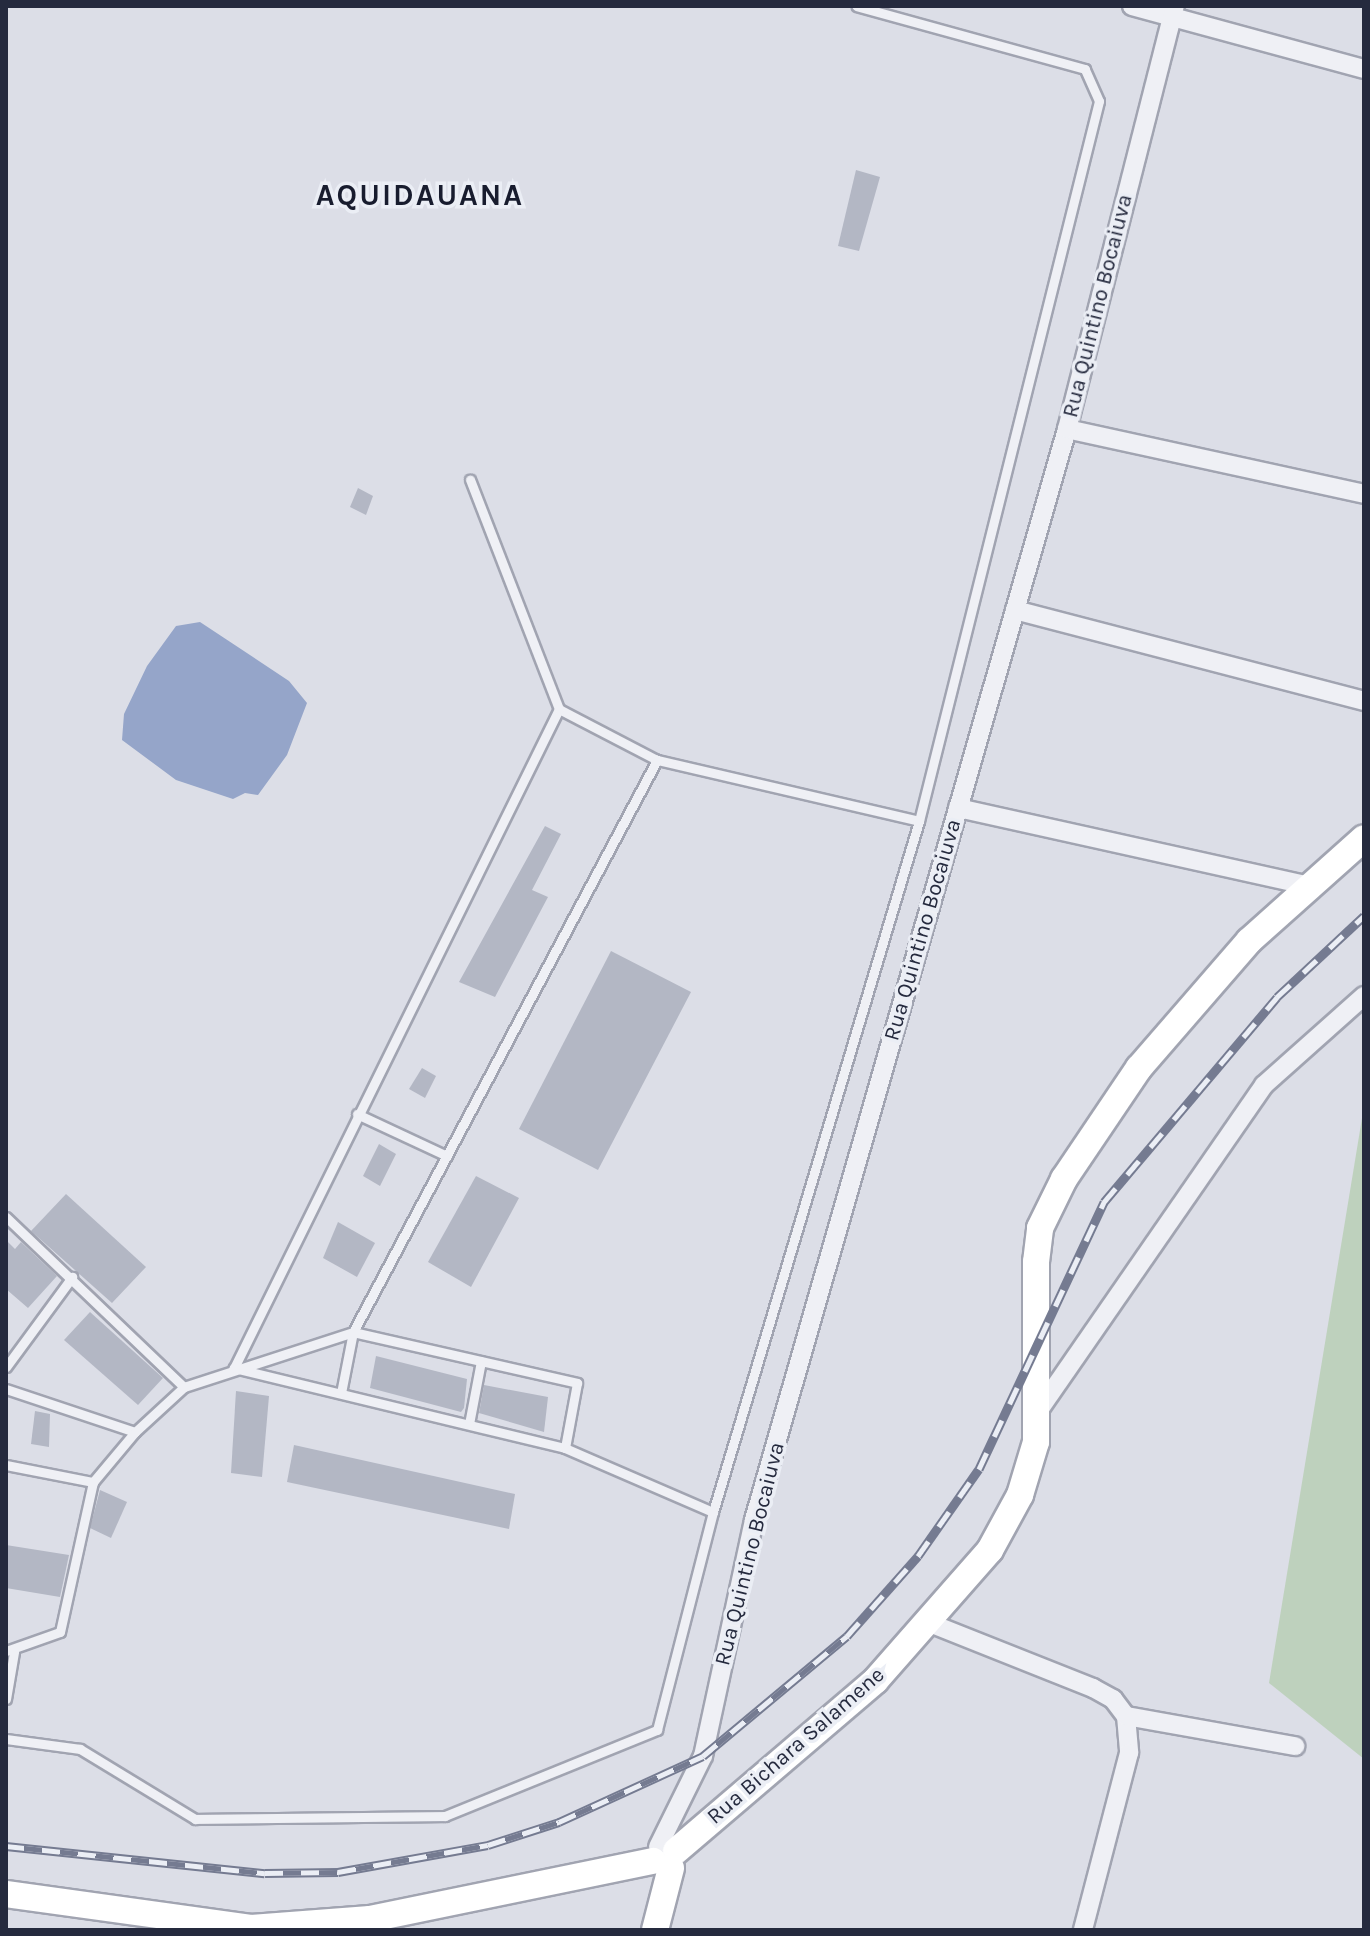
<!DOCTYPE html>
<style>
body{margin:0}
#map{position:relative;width:1370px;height:1936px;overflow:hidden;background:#dcdee7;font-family:Karla,sans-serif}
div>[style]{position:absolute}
.green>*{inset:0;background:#bed1bd}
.water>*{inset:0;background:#95a5c9}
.building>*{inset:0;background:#b3b7c4}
.roads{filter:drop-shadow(2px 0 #a1a4b1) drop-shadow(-2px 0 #a1a4b1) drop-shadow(0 2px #a1a4b1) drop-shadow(0 -2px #a1a4b1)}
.lane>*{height:9px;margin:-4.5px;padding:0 4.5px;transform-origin:4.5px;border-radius:4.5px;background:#eff0f5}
.street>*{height:18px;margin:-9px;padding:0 9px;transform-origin:9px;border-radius:9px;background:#eff0f5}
.secondary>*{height:26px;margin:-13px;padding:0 13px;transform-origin:13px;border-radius:13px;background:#fff}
.rail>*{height:9px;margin-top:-4.5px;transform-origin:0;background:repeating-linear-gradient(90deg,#ebeef5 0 18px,#757b91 0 36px);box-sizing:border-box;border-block:2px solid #757b91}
span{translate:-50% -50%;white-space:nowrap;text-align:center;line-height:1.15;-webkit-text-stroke:7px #ebeef5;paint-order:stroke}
.street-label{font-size:22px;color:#252a3e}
.district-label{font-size:30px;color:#181c2e;font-weight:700;letter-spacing:2px}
.frame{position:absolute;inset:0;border:8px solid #252a3e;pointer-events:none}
</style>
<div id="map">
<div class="green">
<div style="clip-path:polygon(1364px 1106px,1364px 1759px,1269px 1683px)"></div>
</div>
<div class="water">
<div style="clip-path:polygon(200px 622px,289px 681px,307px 703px,287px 755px,258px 795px,245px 793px,233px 799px,176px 780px,122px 740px,124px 714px,147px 666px,176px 626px)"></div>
</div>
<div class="building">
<div style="clip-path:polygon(856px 170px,880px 177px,859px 251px,838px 246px)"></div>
<div style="clip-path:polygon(358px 488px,373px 496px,366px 515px,350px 507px)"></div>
<div style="clip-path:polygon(545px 826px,561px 834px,532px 890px,548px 897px,495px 997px,459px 982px)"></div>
<div style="clip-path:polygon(611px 951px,691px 992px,598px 1170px,519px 1129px)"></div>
<div style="clip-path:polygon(422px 1068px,436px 1076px,425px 1098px,409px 1089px)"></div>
<div style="clip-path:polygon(379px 1144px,396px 1154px,380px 1186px,363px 1176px)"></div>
<div style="clip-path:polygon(476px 1176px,519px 1198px,471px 1287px,428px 1262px)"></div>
<div style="clip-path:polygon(66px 1194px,146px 1267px,112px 1303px,31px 1231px)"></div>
<div style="clip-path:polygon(338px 1222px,375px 1243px,357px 1277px,323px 1258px)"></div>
<div style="clip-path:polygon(6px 1240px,15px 1249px,21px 1242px,57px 1276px,28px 1308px,6px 1289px)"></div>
<div style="clip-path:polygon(90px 1312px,163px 1378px,138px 1405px,64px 1340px)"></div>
<div style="clip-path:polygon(376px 1356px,467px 1379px,464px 1408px,461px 1412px,370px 1388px)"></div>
<div style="clip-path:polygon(484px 1385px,548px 1397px,544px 1432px,479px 1413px)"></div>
<div style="clip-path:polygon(236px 1391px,269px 1396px,262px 1477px,231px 1473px)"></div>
<div style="clip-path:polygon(35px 1411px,50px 1414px,49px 1447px,31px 1444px)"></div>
<div style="clip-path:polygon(294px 1445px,515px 1494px,509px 1529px,287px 1482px)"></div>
<div style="clip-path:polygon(100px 1490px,127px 1502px,111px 1538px,90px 1528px)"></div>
<div style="clip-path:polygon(6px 1545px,69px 1555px,60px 1597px,6px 1588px)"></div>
</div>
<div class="roads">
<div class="lane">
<div style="left:559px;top:709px;width:110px;rotate:27.5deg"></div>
<div style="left:657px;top:760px;width:269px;rotate:13.1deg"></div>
<div style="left:919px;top:821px;width:742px;rotate:-75.96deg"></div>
<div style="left:1099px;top:101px;width:35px;rotate:-114deg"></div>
<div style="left:1085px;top:69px;width:237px;rotate:-164.6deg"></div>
<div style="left:357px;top:1114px;width:99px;rotate:25deg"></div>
<div style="left:6px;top:1217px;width:246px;rotate:43.7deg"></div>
<div style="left:184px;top:1387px;width:178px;rotate:-18deg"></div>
<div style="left:353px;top:1332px;width:648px;rotate:-62.01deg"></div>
<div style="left:6px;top:1367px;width:112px;rotate:-53.7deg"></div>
<div style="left:6px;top:1389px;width:136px;rotate:18.4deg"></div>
<div style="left:341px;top:1393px;width:62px;rotate:-78.9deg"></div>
<div style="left:353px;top:1332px;width:230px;rotate:12.8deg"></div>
<div style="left:577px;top:1383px;width:66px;rotate:100.5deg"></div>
<div style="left:565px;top:1448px;width:341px;rotate:-166.4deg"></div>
<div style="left:234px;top:1368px;width:735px;rotate:-63.75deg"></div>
<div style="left:559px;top:709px;width:246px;rotate:-111.2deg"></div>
<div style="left:469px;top:1424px;width:64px;rotate:-79.2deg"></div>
<div style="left:6px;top:1465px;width:89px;rotate:11.1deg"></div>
<div style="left:713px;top:1512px;width:721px;rotate:-73.4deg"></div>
<div style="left:6px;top:1651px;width:57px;rotate:-19.4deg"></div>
<div style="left:60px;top:1632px;width:154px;rotate:-77.6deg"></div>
<div style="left:93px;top:1482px;width:65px;rotate:-50deg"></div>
<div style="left:135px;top:1432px;width:67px;rotate:-42.6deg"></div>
<div style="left:6px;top:1699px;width:48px;rotate:-80.3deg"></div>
<div style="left:6px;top:1739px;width:75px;rotate:7.7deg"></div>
<div style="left:80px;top:1749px;width:135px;rotate:31.3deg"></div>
<div style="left:195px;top:1819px;width:250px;rotate:-0.7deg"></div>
<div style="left:445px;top:1816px;width:229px;rotate:-22.1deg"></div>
<div style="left:657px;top:1730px;width:225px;rotate:-75.6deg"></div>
<div style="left:713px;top:1512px;width:161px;rotate:-156.6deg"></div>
</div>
<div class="street">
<div style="left:1132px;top:6px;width:240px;rotate:15.2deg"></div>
<div style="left:1067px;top:429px;width:304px;rotate:12.3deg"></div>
<div style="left:1015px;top:610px;width:361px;rotate:14.6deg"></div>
<div style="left:958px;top:808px;width:362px;rotate:12.5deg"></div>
<div style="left:1039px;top:1410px;width:395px;rotate:-55.3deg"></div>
<div style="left:1264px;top:1085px;width:134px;rotate:-41.7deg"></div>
<div style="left:927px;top:1622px;width:179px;rotate:21.7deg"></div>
<div style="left:1093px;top:1688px;width:23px;rotate:29deg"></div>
<div style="left:1113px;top:1699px;width:21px;rotate:53deg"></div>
<div style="left:1126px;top:1716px;width:37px;rotate:85deg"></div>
<div style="left:1129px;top:1753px;width:183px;rotate:104.6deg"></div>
<div style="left:1126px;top:1716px;width:172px;rotate:10.1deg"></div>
<div style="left:658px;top:1847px;width:102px;rotate:-63.7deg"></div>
<div style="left:703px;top:1756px;width:241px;rotate:-77.8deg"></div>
<div style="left:754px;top:1520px;width:1135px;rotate:-73.99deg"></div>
<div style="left:1067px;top:429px;width:437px;rotate:-75.7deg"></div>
</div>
<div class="secondary">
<div style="left:676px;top:1851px;width:262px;rotate:-40.5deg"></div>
<div style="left:875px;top:1681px;width:174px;rotate:-48.7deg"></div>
<div style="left:990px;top:1550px;width:63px;rotate:-61.4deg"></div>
<div style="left:1020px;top:1495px;width:55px;rotate:-73.2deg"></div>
<div style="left:1036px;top:1442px;width:180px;rotate:-90deg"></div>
<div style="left:1036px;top:1262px;width:34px;rotate:-83deg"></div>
<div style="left:1040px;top:1228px;width:55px;rotate:-63.9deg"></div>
<div style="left:1064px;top:1179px;width:134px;rotate:-56deg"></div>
<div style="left:1139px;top:1068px;width:168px;rotate:-49.1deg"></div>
<div style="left:1249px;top:941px;width:154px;rotate:-41.8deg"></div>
<div style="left:6px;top:1894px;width:247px;rotate:7.9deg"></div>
<div style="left:251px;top:1928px;width:119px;rotate:-4.3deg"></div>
<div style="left:370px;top:1919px;width:289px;rotate:-11.6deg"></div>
<div style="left:655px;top:1930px;width:64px;rotate:-75.5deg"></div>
</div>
</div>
<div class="rail">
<div style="left:6px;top:1846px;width:260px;rotate:6deg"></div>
<div style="left:265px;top:1873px;width:73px;rotate:-0.8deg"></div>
<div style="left:338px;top:1872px;width:152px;rotate:-10.2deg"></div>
<div style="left:488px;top:1845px;width:75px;rotate:-17.9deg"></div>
<div style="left:559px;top:1822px;width:158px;rotate:-24.6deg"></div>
<div style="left:703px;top:1756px;width:187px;rotate:-39.8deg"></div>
<div style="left:847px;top:1636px;width:107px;rotate:-48.4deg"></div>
<div style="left:918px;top:1556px;width:106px;rotate:-55deg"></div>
<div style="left:979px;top:1469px;width:295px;rotate:-64.9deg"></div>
<div style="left:1104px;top:1202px;width:268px;rotate:-49.8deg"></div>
<div style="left:1277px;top:997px;width:119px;rotate:-43deg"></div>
</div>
<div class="street-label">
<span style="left:1098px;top:306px;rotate:-76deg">Rua Quintino Bocaiuva</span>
<span style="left:923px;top:930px;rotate:-74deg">Rua Quintino Bocaiuva</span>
<span style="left:750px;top:1554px;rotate:-76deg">Rua Quintino Bocaiuva</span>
<span style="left:796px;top:1746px;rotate:-41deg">Rua Bichara Salamene</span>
</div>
<div class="district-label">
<span style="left:420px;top:195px">AQUIDAUANA</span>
</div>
<div class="frame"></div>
</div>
